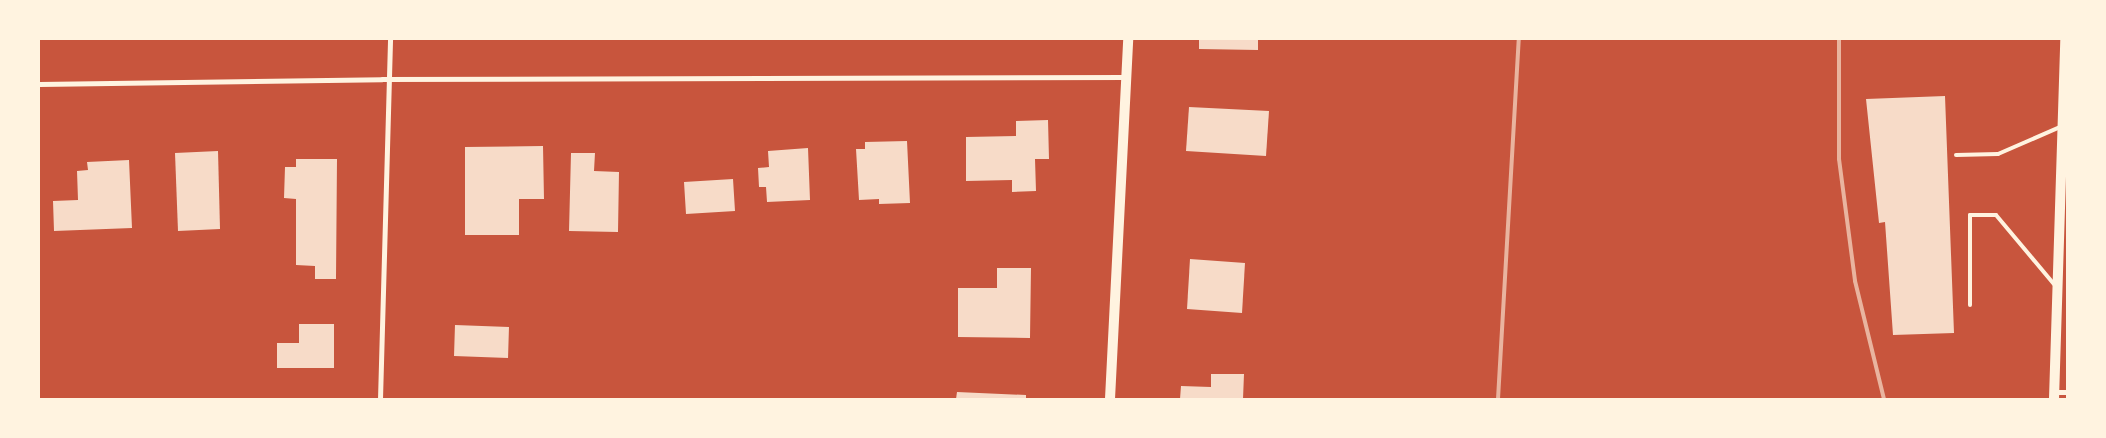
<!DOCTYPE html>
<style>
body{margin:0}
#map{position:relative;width:2106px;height:438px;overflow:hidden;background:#c8553d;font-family:Mulish,sans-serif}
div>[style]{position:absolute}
.building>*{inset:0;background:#f7dbc8}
.service>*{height:4px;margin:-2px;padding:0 2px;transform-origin:2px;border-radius:2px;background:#fff3e0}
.minor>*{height:5px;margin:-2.5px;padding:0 2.5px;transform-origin:2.5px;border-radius:2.5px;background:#fff3e0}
.secondary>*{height:10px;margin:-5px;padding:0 5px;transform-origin:5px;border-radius:5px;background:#fff3e0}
.rail>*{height:4px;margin:-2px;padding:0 2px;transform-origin:2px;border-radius:2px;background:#e9b49f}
span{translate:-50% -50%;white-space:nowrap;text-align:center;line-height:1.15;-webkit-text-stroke:4.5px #fff3e0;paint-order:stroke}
.frame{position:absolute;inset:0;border:40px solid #fff3e0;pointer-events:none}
</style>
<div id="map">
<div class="building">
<div style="clip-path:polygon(1199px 39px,1258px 39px,1258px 50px,1199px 49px)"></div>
<div style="clip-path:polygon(1945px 96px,1954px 333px,1893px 335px,1885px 222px,1879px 223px,1866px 99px)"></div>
<div style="clip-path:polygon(1189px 107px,1269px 111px,1266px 156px,1186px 151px)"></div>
<div style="clip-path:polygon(1048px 120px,1049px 159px,1035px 159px,1036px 191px,1012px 192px,1012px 180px,966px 181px,966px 137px,1016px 136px,1016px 121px)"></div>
<div style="clip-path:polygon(907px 141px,910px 203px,879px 204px,879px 199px,859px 200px,856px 149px,865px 149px,865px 142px)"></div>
<div style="clip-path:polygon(543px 146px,544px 199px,519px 199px,519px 235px,465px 235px,465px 147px)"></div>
<div style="clip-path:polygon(808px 148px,810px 200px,767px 202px,766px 187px,759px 187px,758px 168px,769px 167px,768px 151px)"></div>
<div style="clip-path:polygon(218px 151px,220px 229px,178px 231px,175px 153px)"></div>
<div style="clip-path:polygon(571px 153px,595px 153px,594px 171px,619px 172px,618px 232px,569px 231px)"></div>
<div style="clip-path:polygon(296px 159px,337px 159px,336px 279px,315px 279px,315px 266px,296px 265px,296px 199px,284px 198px,285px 167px,296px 167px)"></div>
<div style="clip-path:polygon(129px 160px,132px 228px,54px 231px,53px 201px,78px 200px,77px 171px,88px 170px,87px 162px)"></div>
<div style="clip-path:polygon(733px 179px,735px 211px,686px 214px,684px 182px)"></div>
<div style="clip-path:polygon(1190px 259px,1245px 263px,1242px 313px,1187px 309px)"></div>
<div style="clip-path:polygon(997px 268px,1031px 268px,1030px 338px,958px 337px,958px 288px,997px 288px)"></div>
<div style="clip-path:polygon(299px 324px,334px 324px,334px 368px,277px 368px,277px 343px,299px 343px)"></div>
<div style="clip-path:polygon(455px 325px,509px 327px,508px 358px,454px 356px)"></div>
<div style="clip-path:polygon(1211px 374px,1244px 374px,1243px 399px,1180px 399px,1181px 386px,1211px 387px)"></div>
<div style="clip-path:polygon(957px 392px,1026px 395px,1026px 399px,956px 399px)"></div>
</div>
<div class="service">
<div style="left:1956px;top:155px;width:42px;rotate:-1.4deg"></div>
<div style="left:1998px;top:154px;width:68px;rotate:-23.5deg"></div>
<div style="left:1970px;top:305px;width:90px;rotate:-90deg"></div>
<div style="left:1970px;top:215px;width:26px"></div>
<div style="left:1996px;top:215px;width:90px;rotate:50deg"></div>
</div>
<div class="minor">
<div style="left:39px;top:84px;width:343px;rotate:-0.8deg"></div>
<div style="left:382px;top:79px;width:744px;rotate:-0.15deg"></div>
<div style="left:2055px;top:392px;width:12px"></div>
<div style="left:380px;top:399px;width:360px;rotate:-88.4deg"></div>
</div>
<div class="secondary">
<div style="left:1110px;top:399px;width:360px;rotate:-87.1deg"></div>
<div style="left:2054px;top:399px;width:360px;rotate:-88.2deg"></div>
</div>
<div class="rail">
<div style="left:1839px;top:39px;width:120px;rotate:90deg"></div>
<div style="left:1839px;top:159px;width:123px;rotate:82.5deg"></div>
<div style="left:1855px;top:281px;width:122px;rotate:76.2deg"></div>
<div style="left:1498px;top:399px;width:361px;rotate:-86.7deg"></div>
</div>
<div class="frame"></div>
</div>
